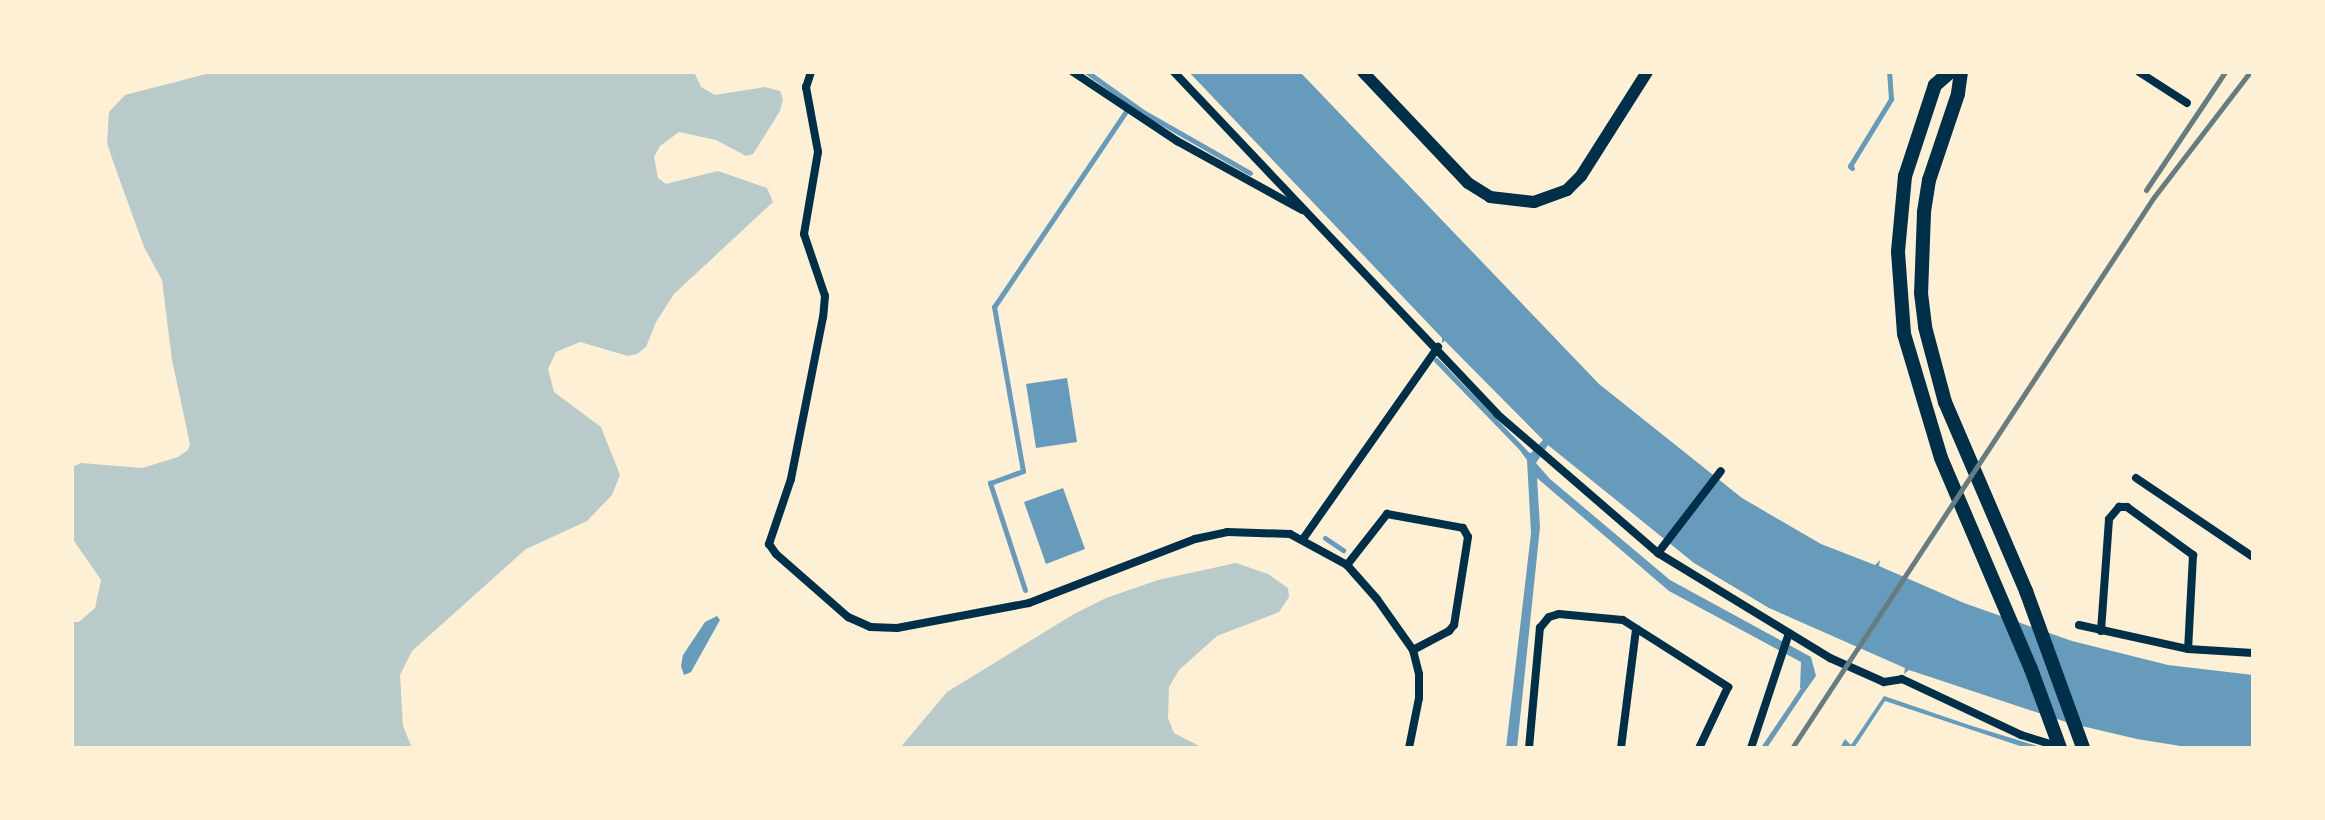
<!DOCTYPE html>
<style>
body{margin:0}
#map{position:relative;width:2325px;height:820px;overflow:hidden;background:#fdf0d5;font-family:"Fira Sans Condensed",sans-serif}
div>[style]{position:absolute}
.green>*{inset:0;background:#b9caca}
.water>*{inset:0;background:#669bbc}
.stream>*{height:5px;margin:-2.5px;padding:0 2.5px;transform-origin:2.5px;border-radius:2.5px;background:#669bbc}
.minor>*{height:8px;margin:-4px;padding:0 4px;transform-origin:4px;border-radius:4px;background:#003049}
.tertiary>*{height:12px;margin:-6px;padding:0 6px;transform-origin:6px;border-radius:6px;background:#003049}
.secondary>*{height:14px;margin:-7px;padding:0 7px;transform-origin:7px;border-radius:7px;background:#003049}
.rail>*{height:5px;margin:-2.5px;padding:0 2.5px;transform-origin:2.5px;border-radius:2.5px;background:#657d81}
span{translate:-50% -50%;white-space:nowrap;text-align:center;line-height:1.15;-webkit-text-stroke:7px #fdf0d5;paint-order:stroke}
.frame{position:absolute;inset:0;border:74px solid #fdf0d5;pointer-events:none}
</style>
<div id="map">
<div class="green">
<div style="clip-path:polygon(214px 72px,694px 72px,701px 87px,715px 95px,765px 87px,780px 91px,783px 99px,780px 111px,753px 154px,746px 156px,716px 140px,679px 132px,660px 146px,654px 157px,658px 178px,666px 184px,718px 171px,767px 188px,773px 202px,674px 294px,656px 322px,646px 347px,637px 354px,628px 356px,580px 342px,556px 352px,548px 369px,554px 392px,601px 427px,620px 475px,612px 495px,587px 521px,526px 549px,412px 651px,400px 675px,403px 726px,412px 748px,72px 748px,72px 622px,79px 622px,95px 608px,101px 580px,72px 538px,72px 467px,81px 463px,142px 468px,178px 457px,188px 450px,190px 444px,172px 360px,162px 280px,144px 247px,114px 164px,107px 143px,109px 112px,125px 95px)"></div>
<div style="clip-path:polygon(1236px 563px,1268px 574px,1288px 588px,1289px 597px,1279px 612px,1217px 636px,1179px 670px,1169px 687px,1168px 718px,1174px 733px,1203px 748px,900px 748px,947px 692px,1074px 614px,1106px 598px,1158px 580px)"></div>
</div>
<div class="water">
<div style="clip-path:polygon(1189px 72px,1300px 72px,1599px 384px,1742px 498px,1821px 544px,1875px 565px,1880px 560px,1879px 566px,1964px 603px,2072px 641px,2168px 665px,2253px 675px,2253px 748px,2193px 748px,2137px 739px,2069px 723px,1909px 670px,1904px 674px,1905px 668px,1769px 608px,1694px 563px,1548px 445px,1536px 463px,1550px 479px,1670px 580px,1811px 657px,1816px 676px,1805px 691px,1800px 688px,1801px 662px,1669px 591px,1537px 478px,1540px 527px,1517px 748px,1506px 748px,1531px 533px,1527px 460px,1519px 449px,1531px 453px,1543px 440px,1445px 341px,1442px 343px,1442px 338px)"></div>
<div style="clip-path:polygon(1067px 378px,1077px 442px,1036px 448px,1026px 384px)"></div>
<div style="clip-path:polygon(1063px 488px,1085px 549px,1046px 564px,1024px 502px)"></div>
<div style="clip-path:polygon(717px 616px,720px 620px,691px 672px,684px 675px,681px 666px,683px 655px,705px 622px)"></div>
<div style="clip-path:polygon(1884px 696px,1969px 725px,2044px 748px,2026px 748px,1885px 701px,1854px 748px,1840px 748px,1845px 739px,1851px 745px)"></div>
</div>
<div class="stream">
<div style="left:1087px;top:72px;width:69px;rotate:35.5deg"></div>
<div style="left:1143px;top:112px;width:123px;rotate:29.7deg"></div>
<div style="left:1852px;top:168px;width:3px;rotate:-135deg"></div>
<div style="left:1850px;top:166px;width:79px;rotate:-58.5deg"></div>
<div style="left:1891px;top:99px;width:27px;rotate:-94deg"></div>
<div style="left:1436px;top:360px;width:128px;rotate:45.9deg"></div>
<div style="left:1325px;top:538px;width:22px;rotate:34deg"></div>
<div style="left:1025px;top:590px;width:113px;rotate:-108.1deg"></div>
<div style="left:990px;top:483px;width:35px;rotate:-20deg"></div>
<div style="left:1023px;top:471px;width:167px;rotate:-100deg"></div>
<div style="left:994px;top:307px;width:245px;rotate:-56deg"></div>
<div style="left:1763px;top:748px;width:77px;rotate:-56.1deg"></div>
</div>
<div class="minor">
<div style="left:811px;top:72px;width:16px;rotate:108deg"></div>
<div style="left:806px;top:87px;width:66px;rotate:79.5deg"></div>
<div style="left:818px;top:152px;width:83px;rotate:99.7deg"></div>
<div style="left:804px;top:234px;width:65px;rotate:71.3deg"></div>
<div style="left:825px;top:296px;width:21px;rotate:95deg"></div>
<div style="left:823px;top:317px;width:165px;rotate:101.2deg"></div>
<div style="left:791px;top:479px;width:69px;rotate:108.7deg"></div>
<div style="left:769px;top:544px;width:12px;rotate:55deg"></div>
<div style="left:776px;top:554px;width:96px;rotate:41.2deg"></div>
<div style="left:848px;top:617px;width:24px;rotate:24deg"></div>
<div style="left:870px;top:627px;width:27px;rotate:2deg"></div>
<div style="left:897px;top:628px;width:134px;rotate:-10.7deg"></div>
<div style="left:1029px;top:603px;width:178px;rotate:-21.1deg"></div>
<div style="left:1195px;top:539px;width:33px;rotate:-12deg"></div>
<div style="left:1227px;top:532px;width:63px;rotate:1.8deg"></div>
<div style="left:1290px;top:534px;width:65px;rotate:28.5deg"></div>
<div style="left:1347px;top:565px;width:45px;rotate:48.6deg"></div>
<div style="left:1377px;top:599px;width:62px;rotate:54.8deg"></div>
<div style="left:1413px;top:650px;width:25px;rotate:76deg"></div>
<div style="left:1419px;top:674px;width:24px;rotate:90deg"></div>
<div style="left:1419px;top:698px;width:51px;rotate:101.3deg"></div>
<div style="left:1073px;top:72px;width:125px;rotate:33.6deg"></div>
<div style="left:1177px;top:141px;width:143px;rotate:28.9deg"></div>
<div style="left:1174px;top:72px;width:470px;rotate:46.6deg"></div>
<div style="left:1497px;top:414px;width:213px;rotate:40.8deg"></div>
<div style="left:1658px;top:553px;width:202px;rotate:31.4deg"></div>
<div style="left:1830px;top:658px;width:59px;rotate:24deg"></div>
<div style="left:1884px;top:682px;width:18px;rotate:-9deg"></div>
<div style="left:1902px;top:679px;width:132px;rotate:25.2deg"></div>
<div style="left:2021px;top:735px;width:41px;rotate:17.1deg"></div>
<div style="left:2139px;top:72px;width:57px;rotate:32.9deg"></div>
<div style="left:2136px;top:478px;width:141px;rotate:34deg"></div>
<div style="left:1303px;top:539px;width:235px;rotate:-54.9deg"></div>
<div style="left:1658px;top:553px;width:103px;rotate:-52.5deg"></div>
<div style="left:1347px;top:565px;width:65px;rotate:-51.9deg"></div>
<div style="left:1387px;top:514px;width:77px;rotate:10.4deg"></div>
<div style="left:1463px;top:528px;width:10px;rotate:61deg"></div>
<div style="left:1468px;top:537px;width:89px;rotate:99deg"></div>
<div style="left:1454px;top:625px;width:8px;rotate:130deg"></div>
<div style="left:1449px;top:631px;width:41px;rotate:152.2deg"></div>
<div style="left:2079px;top:625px;width:112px;rotate:12.4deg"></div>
<div style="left:2188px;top:649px;width:65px;rotate:3.5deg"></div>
<div style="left:2101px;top:631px;width:112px;rotate:-85.9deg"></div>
<div style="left:2109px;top:519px;width:16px;rotate:-50deg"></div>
<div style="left:2119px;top:507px;width:8px"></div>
<div style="left:2127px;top:507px;width:82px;rotate:36deg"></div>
<div style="left:2193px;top:555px;width:94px;rotate:93deg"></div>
<div style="left:1529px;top:748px;width:121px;rotate:-84.8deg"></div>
<div style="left:1540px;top:628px;width:14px;rotate:-51deg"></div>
<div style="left:1549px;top:617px;width:10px;rotate:-17deg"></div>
<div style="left:1559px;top:614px;width:64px;rotate:5.4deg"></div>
<div style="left:1623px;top:620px;width:125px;rotate:32.5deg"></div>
<div style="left:1728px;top:687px;width:68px;rotate:115.4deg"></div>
<div style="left:1621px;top:748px;width:120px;rotate:-82.8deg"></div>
<div style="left:1751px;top:748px;width:121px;rotate:-71.7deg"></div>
</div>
<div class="tertiary">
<div style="left:1363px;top:72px;width:153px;rotate:46.6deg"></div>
<div style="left:1468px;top:183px;width:26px;rotate:32deg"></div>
<div style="left:1490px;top:197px;width:44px;rotate:6.5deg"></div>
<div style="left:1534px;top:202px;width:35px;rotate:-20deg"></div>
<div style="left:1567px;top:190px;width:20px;rotate:-45deg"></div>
<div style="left:1581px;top:176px;width:123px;rotate:-57.6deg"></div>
</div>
<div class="secondary">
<div style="left:1950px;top:72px;width:20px;rotate:139deg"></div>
<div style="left:1935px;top:85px;width:96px;rotate:108.2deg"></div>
<div style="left:1905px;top:176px;width:76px;rotate:95.3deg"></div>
<div style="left:1898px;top:252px;width:82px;rotate:85.8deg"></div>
<div style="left:1904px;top:334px;width:129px;rotate:73.4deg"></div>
<div style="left:1941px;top:458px;width:229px;rotate:66.9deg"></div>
<div style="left:2031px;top:669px;width:84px;rotate:69.8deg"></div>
<div style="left:1961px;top:72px;width:22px;rotate:98deg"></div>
<div style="left:1958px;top:94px;width:91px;rotate:108.6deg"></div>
<div style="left:1929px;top:180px;width:33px;rotate:99deg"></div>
<div style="left:1924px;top:213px;width:80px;rotate:92.1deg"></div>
<div style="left:1921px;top:293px;width:34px;rotate:83deg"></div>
<div style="left:1925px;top:327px;width:78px;rotate:75.1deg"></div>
<div style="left:1945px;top:402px;width:206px;rotate:66.8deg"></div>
<div style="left:2026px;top:591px;width:167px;rotate:70deg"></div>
</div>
<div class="rail">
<div style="left:2146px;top:190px;width:142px;rotate:-56.2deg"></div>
<div style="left:1792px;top:748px;width:659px;rotate:-56.7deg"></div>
<div style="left:2154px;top:197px;width:158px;rotate:-52.5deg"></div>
</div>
<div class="frame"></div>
</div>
